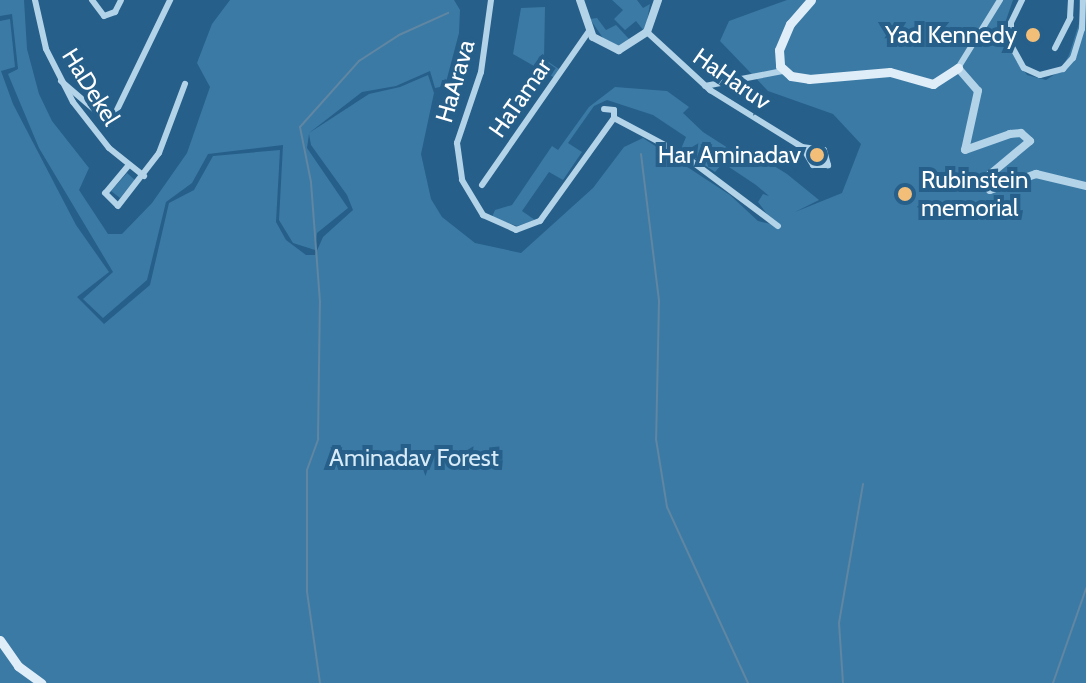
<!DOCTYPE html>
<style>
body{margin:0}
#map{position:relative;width:1086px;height:683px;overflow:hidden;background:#265f89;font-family:Cabin,sans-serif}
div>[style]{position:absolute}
.green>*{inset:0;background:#3b7aa5}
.stream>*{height:2px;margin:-1px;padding:0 1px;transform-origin:1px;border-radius:1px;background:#6086a2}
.minor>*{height:6px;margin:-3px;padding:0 3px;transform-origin:3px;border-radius:3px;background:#b3d3e9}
.tertiary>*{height:8px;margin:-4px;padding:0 4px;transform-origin:4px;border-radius:4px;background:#b3d3e9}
.secondary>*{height:9px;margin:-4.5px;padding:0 4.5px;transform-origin:4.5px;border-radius:4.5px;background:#deedf8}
.dots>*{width:22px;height:22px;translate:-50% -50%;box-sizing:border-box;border:4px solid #265f89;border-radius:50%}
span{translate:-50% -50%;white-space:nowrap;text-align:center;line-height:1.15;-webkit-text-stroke:8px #265f89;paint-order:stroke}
.poi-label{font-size:24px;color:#fff}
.right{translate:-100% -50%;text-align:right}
.left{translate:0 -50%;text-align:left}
.street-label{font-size:24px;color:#fff}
.park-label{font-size:24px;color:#d7eaf7}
</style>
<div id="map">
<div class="green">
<div style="clip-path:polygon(0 0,24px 0,27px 49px,39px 94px,52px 121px,89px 168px,79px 190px,108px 234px,122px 234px,152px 203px,187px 153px,210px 87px,197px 63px,212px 24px,230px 0,454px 0,460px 10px,459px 33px,445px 86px,435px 88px,430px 71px,396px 86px,362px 92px,309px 133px,369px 94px,400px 87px,428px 75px,434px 93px,421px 154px,431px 199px,442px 217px,475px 243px,521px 253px,593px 188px,624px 147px,643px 138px,730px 195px,758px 221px,775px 225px,758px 202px,763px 194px,769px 196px,756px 185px,723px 163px,715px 172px,681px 149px,686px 137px,653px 115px,607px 100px,594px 106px,568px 143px,582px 152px,563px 180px,549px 172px,522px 211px,535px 220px,517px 226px,492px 217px,495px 210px,512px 205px,552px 146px,558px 150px,589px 107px,615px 87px,667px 91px,689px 107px,683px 113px,703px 132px,756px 166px,761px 158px,787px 174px,819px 200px,795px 212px,842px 193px,861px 144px,833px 114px,768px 91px,720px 41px,729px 21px,787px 0,1013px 0,1004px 26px,1005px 43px,1027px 75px,1046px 80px,1060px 71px,1069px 55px,1081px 17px,1079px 0,1086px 0,1086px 683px,0 683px,0 21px,10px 19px,15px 67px,1px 71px,13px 104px,76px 225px,109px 272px,77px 297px,104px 324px,150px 285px,169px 203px,194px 190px,213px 156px,280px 150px,276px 222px,286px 240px,306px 255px,315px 255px,323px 237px,353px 210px,347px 195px,311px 145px,309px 134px,307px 148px,348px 208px,317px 233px,315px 250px,293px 243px,279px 220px,283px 145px,208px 154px,192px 183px,166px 202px,147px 280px,103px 318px,83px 299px,113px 272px,39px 148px,8px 74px,18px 69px,12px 14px,0 16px)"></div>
<div style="clip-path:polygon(612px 0,637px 0,643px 8px,650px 4px,645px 32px,636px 21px,625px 30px,614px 19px,623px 10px)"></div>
<div style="clip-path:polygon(545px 7px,544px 59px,559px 69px,555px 78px,513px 54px,521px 8px)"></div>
<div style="clip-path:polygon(597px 18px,606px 30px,616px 25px,630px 40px,619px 46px,603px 38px,590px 19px)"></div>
<div style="clip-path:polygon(127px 173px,135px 180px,120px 198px,111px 191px)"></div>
</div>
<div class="stream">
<div style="left:641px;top:154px;width:148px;rotate:83deg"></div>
<div style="left:659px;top:301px;width:138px;rotate:91.2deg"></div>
<div style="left:656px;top:439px;width:69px;rotate:80.8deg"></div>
<div style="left:667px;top:507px;width:194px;rotate:65.3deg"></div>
<div style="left:320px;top:683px;width:92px;rotate:-98.1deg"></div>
<div style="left:307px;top:592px;width:122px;rotate:-90deg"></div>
<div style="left:307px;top:470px;width:33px;rotate:-70deg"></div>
<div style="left:318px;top:439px;width:137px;rotate:-89.2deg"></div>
<div style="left:320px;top:302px;width:120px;rotate:-94.3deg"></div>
<div style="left:311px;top:182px;width:56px;rotate:-101.3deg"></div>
<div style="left:300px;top:127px;width:89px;rotate:-48.2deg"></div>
<div style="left:359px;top:61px;width:48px;rotate:-33deg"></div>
<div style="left:399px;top:35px;width:54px;rotate:-24.2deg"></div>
<div style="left:843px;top:683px;width:60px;rotate:-93.8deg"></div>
<div style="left:839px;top:623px;width:141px;rotate:-80.2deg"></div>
<div style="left:1053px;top:683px;width:100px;rotate:-70.7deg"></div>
</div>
<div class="minor">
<div style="left:35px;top:0;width:50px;rotate:77.3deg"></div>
<div style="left:46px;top:49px;width:59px;rotate:63deg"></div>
<div style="left:73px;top:102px;width:58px;rotate:52deg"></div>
<div style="left:109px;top:148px;width:45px;rotate:38.7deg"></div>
<div style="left:92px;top:0;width:20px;rotate:53deg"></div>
<div style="left:104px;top:16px;width:12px;rotate:-20deg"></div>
<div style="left:115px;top:12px;width:13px;rotate:-63deg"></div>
<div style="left:491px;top:0;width:73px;rotate:97.9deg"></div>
<div style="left:481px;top:72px;width:75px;rotate:108.7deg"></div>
<div style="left:457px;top:143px;width:37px;rotate:82deg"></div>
<div style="left:462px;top:180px;width:41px;rotate:59deg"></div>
<div style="left:483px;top:215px;width:36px;rotate:24deg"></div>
<div style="left:516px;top:230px;width:26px;rotate:-21deg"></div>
<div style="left:540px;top:221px;width:127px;rotate:-54.3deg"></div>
<div style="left:614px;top:118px;width:8px;rotate:-90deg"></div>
<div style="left:614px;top:110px;width:10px;rotate:-174deg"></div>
<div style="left:1022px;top:0;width:25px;rotate:116deg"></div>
<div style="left:1011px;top:23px;width:22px;rotate:90deg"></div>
<div style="left:1011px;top:45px;width:26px;rotate:61deg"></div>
<div style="left:1024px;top:68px;width:17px;rotate:24deg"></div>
<div style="left:1040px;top:75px;width:24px;rotate:-15deg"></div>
<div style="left:1063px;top:69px;width:15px;rotate:-48deg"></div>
<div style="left:1073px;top:58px;width:30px;rotate:-73deg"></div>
<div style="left:1082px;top:29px;width:29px;rotate:-88deg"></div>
<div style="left:647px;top:32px;width:86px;rotate:42.6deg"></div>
<div style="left:710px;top:90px;width:108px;rotate:31.8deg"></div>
<div style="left:802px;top:147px;width:22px;rotate:8deg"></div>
<div style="left:824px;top:150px;width:16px;rotate:75deg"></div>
<div style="left:828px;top:165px;width:15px;rotate:180deg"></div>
<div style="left:813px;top:165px;width:21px;rotate:-121deg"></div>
<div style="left:1055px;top:48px;width:34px;rotate:-63deg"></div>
<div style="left:1070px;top:18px;width:18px;rotate:-87deg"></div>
<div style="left:958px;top:68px;width:80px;rotate:-58.3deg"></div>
<div style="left:61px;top:81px;width:48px;rotate:40.7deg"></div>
<div style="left:97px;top:112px;width:18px;rotate:6deg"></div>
<div style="left:115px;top:114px;width:127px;rotate:-64.2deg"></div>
<div style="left:705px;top:86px;width:79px;rotate:-10.9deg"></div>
<div style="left:614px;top:118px;width:77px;rotate:27.9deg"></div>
<div style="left:682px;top:154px;width:120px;rotate:36.9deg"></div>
<div style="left:128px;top:166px;width:35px;rotate:130deg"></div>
<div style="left:105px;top:193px;width:18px;rotate:45deg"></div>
<div style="left:118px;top:206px;width:67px;rotate:-52.3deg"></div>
<div style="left:159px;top:153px;width:74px;rotate:-69.4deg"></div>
<div style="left:482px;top:185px;width:188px;rotate:-55.2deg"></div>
</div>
<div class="tertiary">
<div style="left:580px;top:0;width:39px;rotate:71deg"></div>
<div style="left:593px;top:37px;width:29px;rotate:27deg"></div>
<div style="left:619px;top:50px;width:33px;rotate:-33deg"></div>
<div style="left:647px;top:32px;width:34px;rotate:-71deg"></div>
<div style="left:958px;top:68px;width:30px;rotate:49deg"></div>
<div style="left:978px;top:91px;width:60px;rotate:102.4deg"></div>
<div style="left:965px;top:150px;width:48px;rotate:-19.6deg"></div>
<div style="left:1010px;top:134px;width:11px;rotate:-5deg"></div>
<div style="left:1021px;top:133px;width:12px;rotate:42deg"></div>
<div style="left:1030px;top:141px;width:55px;rotate:140.2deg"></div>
<div style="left:988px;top:176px;width:14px;rotate:82deg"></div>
<div style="left:990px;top:190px;width:49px;rotate:-19.2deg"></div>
<div style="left:1036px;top:174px;width:51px;rotate:13.5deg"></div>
</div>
<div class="secondary">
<div style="left:811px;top:0;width:32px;rotate:131deg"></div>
<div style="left:790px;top:24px;width:28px;rotate:113deg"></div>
<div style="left:779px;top:50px;width:16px;rotate:86deg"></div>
<div style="left:780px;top:66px;width:15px;rotate:42deg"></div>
<div style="left:791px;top:76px;width:18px;rotate:9deg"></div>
<div style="left:809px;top:79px;width:81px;rotate:-4.9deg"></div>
<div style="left:890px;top:72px;width:45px;rotate:15.6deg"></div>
<div style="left:933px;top:84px;width:30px;rotate:-33deg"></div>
<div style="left:0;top:640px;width:32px;rotate:55deg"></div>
<div style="left:18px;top:666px;width:29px;rotate:36deg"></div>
</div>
<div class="dots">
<div style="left:1033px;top:35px;background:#f2be78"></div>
<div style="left:817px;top:155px;background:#f2be78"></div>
<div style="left:905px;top:194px;background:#f2be78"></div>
</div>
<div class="poi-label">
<span class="right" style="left:1017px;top:35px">Yad Kennedy</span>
<span class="right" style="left:801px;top:155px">Har Aminadav</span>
<span class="left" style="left:921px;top:194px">Rubinstein<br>memorial</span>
</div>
<div class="street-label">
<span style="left:732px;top:79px;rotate:35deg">HaHaruv</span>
<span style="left:455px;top:81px;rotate:-74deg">HaArava</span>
<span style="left:91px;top:87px;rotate:58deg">HaDekel</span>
<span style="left:520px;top:98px;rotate:-55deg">HaTamar</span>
</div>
<div class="park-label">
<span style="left:414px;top:458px">Aminadav Forest</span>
</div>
</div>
